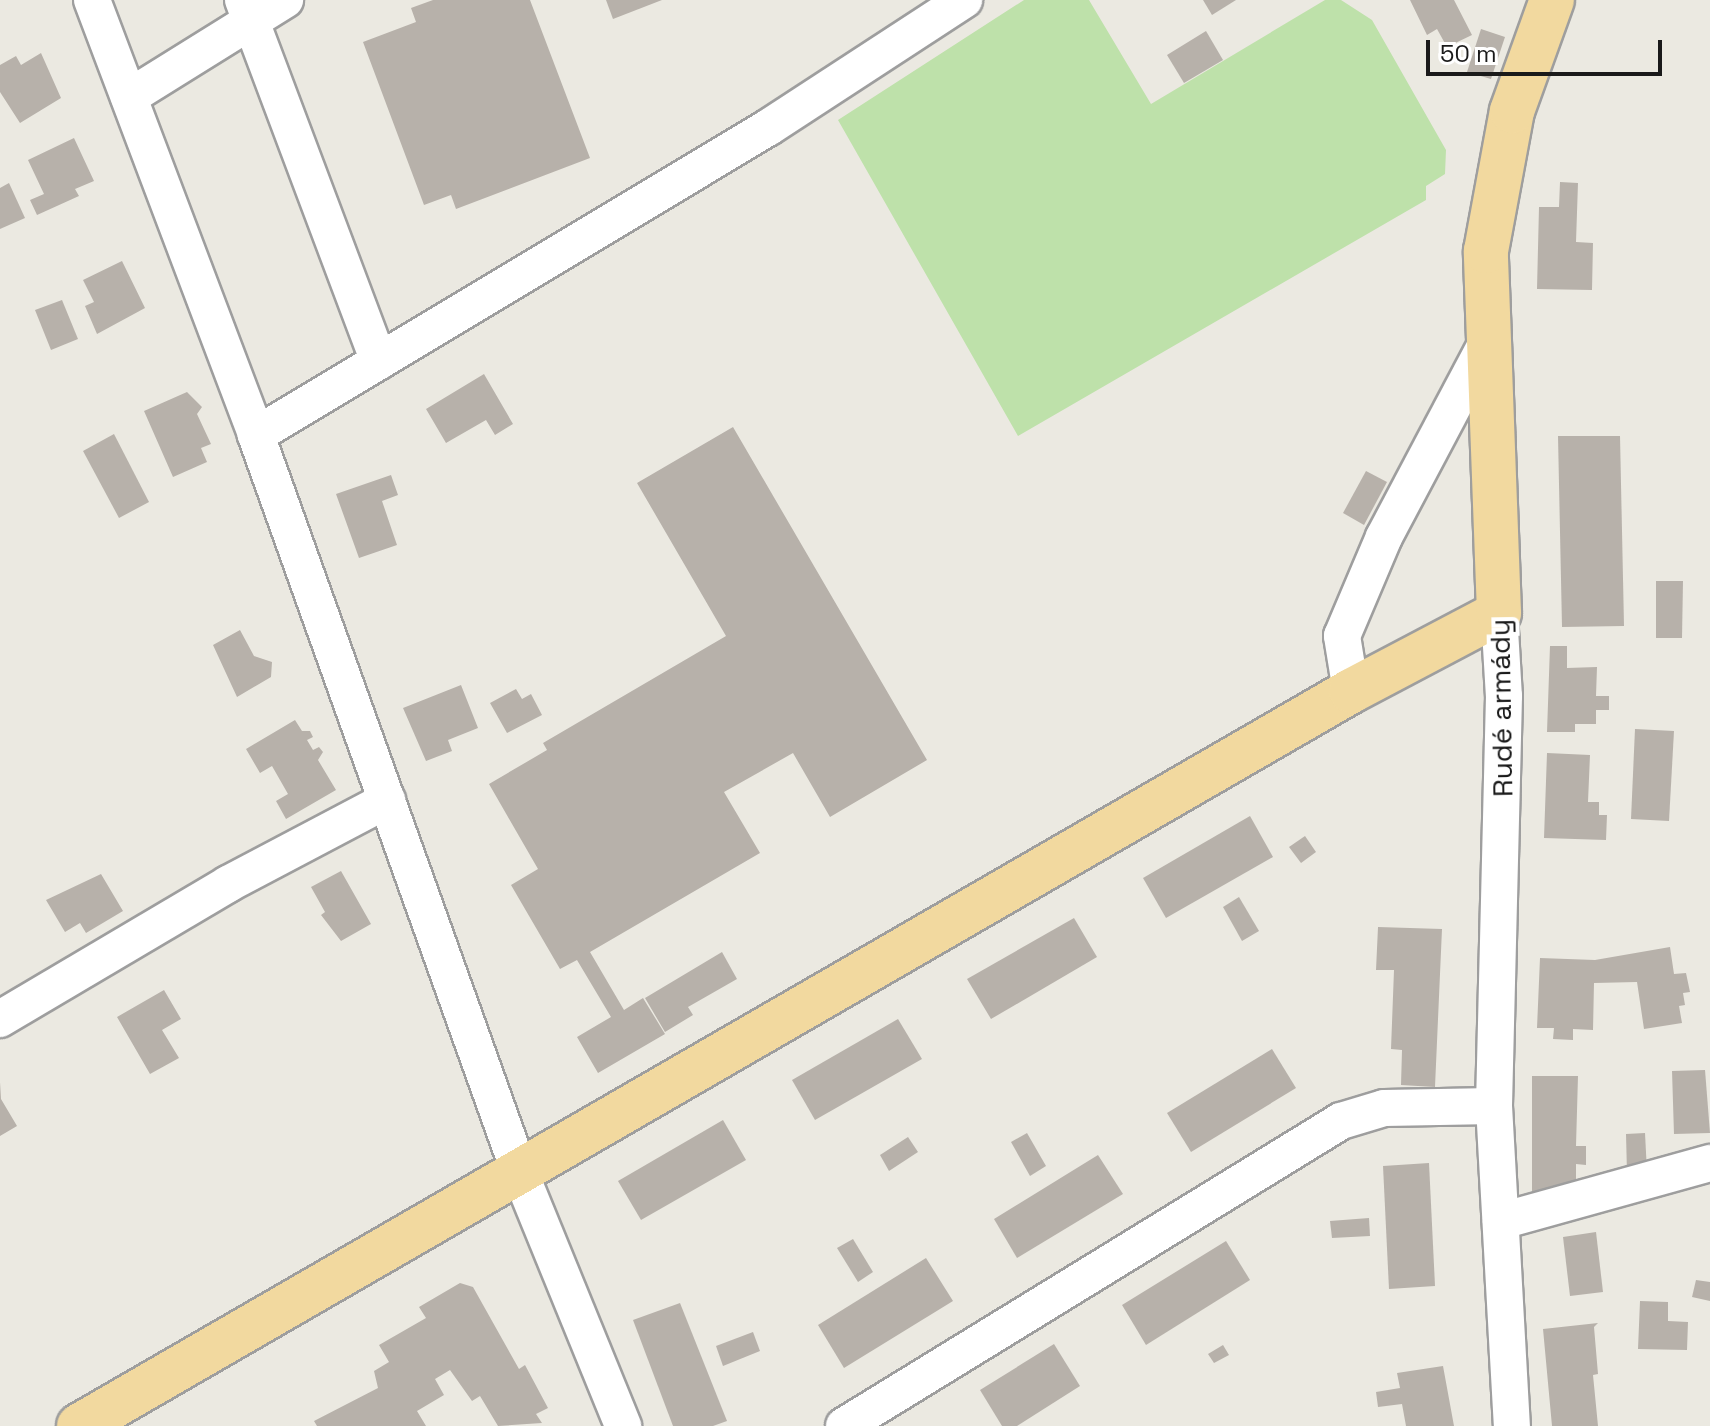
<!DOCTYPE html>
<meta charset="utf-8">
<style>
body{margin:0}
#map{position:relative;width:1710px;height:1426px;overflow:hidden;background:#ebe9e1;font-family:"Space Grotesk",sans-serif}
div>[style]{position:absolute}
.grass>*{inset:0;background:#bee1aa}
.building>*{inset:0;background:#b7b1aa}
.roads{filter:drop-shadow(2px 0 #9e9e9e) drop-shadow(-2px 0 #9e9e9e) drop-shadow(0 2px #9e9e9e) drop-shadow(0 -2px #9e9e9e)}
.minor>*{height:36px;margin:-18px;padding:0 18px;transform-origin:18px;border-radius:18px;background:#fff}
.major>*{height:44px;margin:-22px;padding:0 22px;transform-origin:22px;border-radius:22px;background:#f2d99f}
span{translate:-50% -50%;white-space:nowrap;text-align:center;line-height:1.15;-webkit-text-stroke:8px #fff;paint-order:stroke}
.street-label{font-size:28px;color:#1a1a1a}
.scale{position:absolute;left:1426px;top:40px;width:236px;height:36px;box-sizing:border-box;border:4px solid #1a1a1a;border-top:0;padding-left:10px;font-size:24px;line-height:28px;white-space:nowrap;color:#1a1a1a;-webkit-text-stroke:6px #fff;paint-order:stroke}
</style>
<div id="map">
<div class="grass">
<div style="clip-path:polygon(1024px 0,1089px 0,1151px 104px,1325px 0,1341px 0,1372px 20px,1446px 150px,1445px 174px,1426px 186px,1426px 200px,1018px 436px,838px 120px)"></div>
</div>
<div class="building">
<div style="clip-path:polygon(433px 0,530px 0,590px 158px,456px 209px,451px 195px,424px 205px,363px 42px,416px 22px,411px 8px)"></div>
<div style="clip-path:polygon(606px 0,662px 0,613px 19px)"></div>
<div style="clip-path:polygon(1203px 0,1236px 0,1212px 15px)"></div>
<div style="clip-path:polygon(1410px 0,1454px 0,1472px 35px,1447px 47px,1437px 29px,1427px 35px)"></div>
<div style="clip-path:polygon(1481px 29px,1505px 37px,1491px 79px,1467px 72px)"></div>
<div style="clip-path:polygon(1206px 31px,1223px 60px,1184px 83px,1167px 55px)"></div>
<div style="clip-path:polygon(41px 53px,61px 98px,20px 123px,0 92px,0 65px,16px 56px,21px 65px)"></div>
<div style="clip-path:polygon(74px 138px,94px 181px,75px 189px,79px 196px,37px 215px,30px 200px,44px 194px,28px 160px)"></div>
<div style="clip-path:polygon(1560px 182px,1578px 183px,1576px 242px,1593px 243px,1592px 290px,1537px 289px,1539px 207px,1559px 207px)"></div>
<div style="clip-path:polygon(9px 183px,25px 218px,0 229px,0 188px)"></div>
<div style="clip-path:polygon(122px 261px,145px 308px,97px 334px,85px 306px,94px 302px,83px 280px)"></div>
<div style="clip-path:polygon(62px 300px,78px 339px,51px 350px,35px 310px)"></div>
<div style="clip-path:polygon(484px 374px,513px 424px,495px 435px,486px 420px,446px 443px,426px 409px)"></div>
<div style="clip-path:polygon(187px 392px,202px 407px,197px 414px,211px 444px,201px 448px,207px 462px,173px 477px,144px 411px)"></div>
<div style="clip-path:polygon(733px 427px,927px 760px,830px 817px,793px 753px,724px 792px,760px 853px,590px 952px,624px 1010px,643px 998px,665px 1034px,598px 1073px,577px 1037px,611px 1017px,577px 960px,560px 969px,511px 885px,538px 869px,489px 784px,547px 750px,543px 743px,726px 636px,637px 483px)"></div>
<div style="clip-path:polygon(114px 434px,149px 502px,119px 518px,83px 451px)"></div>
<div style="clip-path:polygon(1558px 436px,1620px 436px,1624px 626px,1562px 627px)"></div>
<div style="clip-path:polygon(1366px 471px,1387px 482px,1364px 525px,1343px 513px)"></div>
<div style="clip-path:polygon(391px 475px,398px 495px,382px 501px,397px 545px,359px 558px,336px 494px)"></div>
<div style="clip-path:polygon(1656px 581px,1683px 581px,1682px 638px,1656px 638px)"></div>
<div style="clip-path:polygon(240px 630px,254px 656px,272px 662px,271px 677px,237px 697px,213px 645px)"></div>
<div style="clip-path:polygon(1550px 646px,1567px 646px,1567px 668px,1597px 667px,1596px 696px,1609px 696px,1609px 710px,1596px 710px,1596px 724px,1575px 724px,1575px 732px,1547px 732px)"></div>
<div style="clip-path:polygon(461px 685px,478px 728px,448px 740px,452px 751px,426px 761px,403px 708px)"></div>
<div style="clip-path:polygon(516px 689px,522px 699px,531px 694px,542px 715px,507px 733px,490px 703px)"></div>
<div style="clip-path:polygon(295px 720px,302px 731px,310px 731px,313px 737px,307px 740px,313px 750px,319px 747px,323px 752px,318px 760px,336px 790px,286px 819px,276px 801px,288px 794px,272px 766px,260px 773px,246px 749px)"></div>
<div style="clip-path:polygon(1635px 729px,1674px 731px,1669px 821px,1631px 819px)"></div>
<div style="clip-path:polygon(1547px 753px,1590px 755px,1588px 802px,1599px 802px,1599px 815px,1607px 815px,1606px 840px,1544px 838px)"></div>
<div style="clip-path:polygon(1250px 816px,1273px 857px,1166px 918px,1143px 878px)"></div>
<div style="clip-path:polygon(1305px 836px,1316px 852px,1301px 863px,1289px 847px)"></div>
<div style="clip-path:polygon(341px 871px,371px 924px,341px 941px,321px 915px,325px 912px,311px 887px)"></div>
<div style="clip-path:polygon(101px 874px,123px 911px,86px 933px,80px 923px,65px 932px,46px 900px)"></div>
<div style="clip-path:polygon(1239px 897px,1259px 931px,1242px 941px,1223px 907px)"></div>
<div style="clip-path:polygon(1074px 918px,1097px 957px,991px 1019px,967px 979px)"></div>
<div style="clip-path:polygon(1378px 927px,1442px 929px,1435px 1087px,1401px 1085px,1402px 1050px,1391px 1049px,1394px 970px,1376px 970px)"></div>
<div style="clip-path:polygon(1670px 947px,1674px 974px,1686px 973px,1690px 992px,1683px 993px,1685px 1005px,1679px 1006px,1682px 1023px,1644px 1029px,1637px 982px,1594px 983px,1593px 1030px,1573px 1029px,1573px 1040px,1553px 1039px,1554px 1028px,1537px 1028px,1540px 958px,1595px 960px)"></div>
<div style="clip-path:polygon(722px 952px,737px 979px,688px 1007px,693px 1015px,665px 1032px,645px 998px)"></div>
<div style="clip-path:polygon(164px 990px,181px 1019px,162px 1030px,179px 1058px,150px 1074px,117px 1017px)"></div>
<div style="clip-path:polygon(898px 1019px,922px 1059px,815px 1120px,792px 1080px)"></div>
<div style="clip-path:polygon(1272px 1049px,1296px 1088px,1191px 1152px,1167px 1113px)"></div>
<div style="clip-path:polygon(1705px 1070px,1710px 1133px,1674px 1134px,1672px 1071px)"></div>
<div style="clip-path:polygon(1532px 1076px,1578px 1076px,1576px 1146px,1586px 1146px,1586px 1165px,1576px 1164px,1576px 1193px,1532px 1193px)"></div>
<div style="clip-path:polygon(0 1082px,1px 1099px,17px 1126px,0 1136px)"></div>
<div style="clip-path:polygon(723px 1120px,746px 1160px,641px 1220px,618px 1181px)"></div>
<div style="clip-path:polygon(1027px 1133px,1046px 1166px,1030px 1176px,1011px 1142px)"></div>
<div style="clip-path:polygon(1645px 1133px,1647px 1172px,1627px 1173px,1626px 1134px)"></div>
<div style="clip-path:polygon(908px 1137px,918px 1152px,889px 1171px,880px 1155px)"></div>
<div style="clip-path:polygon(1098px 1155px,1123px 1194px,1017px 1258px,994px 1219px)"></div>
<div style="clip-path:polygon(1429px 1163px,1435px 1286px,1389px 1289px,1383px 1166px)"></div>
<div style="clip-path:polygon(1369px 1218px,1370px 1236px,1332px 1238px,1330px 1221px)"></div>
<div style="clip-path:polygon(1596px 1232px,1603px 1292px,1570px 1296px,1563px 1237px)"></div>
<div style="clip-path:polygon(853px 1239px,873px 1272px,858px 1282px,837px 1248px)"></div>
<div style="clip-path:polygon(1226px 1241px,1250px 1280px,1146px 1345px,1122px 1305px)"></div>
<div style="clip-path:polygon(926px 1258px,953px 1301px,844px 1368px,818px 1325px)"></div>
<div style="clip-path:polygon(1696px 1280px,1710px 1282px,1710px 1301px,1692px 1297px)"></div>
<div style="clip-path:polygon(460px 1283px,473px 1287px,519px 1369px,525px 1365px,548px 1408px,536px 1414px,542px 1423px,498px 1426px,480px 1396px,472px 1401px,450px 1370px,435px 1379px,444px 1395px,417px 1411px,426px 1426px,317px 1426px,314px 1421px,378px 1388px,374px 1371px,389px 1362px,379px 1345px,426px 1318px,419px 1307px)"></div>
<div style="clip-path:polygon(1640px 1301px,1668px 1302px,1668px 1321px,1688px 1322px,1687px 1350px,1638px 1349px)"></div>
<div style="clip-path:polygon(680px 1303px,727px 1421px,713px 1426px,673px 1426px,633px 1320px)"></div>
<div style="clip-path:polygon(1598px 1323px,1594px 1327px,1598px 1374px,1593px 1375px,1598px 1426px,1552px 1426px,1543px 1329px)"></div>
<div style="clip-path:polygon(753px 1332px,760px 1351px,723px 1366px,716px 1346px)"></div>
<div style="clip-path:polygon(1054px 1344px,1080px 1386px,1017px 1426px,1002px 1426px,980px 1390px)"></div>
<div style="clip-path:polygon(1223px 1345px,1229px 1355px,1214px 1363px,1208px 1354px)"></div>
<div style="clip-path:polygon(1443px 1366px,1454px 1426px,1406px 1426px,1402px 1404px,1378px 1407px,1376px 1392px,1400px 1388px,1397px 1373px)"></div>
</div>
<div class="roads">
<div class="minor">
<div style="left:92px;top:0;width:465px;rotate:69.3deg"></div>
<div style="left:256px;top:435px;width:784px;rotate:70.32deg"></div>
<div style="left:520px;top:1173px;width:273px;rotate:67.8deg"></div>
<div style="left:243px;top:0;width:386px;rotate:69.4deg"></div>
<div style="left:129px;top:97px;width:184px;rotate:-31.9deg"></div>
<div style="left:256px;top:435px;width:598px;rotate:-30.98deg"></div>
<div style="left:769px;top:127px;width:233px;rotate:-33.1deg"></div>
<div style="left:1499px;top:613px;width:83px;rotate:86.6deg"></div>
<div style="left:1504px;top:696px;width:410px;rotate:91.4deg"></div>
<div style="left:1494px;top:1106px;width:321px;rotate:86.8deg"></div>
<div style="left:1351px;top:691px;width:56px;rotate:-99.3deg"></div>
<div style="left:1342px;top:636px;width:108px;rotate:-67deg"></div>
<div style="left:1384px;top:537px;width:224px;rotate:-62.1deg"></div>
<div style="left:0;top:1019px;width:265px;rotate:-30.6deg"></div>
<div style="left:228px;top:884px;width:180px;rotate:-27.8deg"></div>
<div style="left:1501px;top:1221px;width:217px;rotate:-15.5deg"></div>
<div style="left:844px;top:1426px;width:583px;rotate:-31.54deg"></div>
<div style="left:1341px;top:1121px;width:45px;rotate:-16.8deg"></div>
<div style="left:1384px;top:1108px;width:110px;rotate:-1deg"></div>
</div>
<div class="major">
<div style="left:79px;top:1426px;width:1469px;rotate:-30.02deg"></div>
<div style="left:1351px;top:691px;width:167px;rotate:-27.8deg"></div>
<div style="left:1499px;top:613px;width:362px;rotate:-92.1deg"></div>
<div style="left:1486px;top:251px;width:142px;rotate:-79.5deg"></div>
<div style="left:1512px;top:111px;width:118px;rotate:-70.2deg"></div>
</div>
</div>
<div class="street-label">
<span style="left:1501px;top:708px;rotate:-91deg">Rudé armády</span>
</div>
<div class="scale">50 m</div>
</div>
